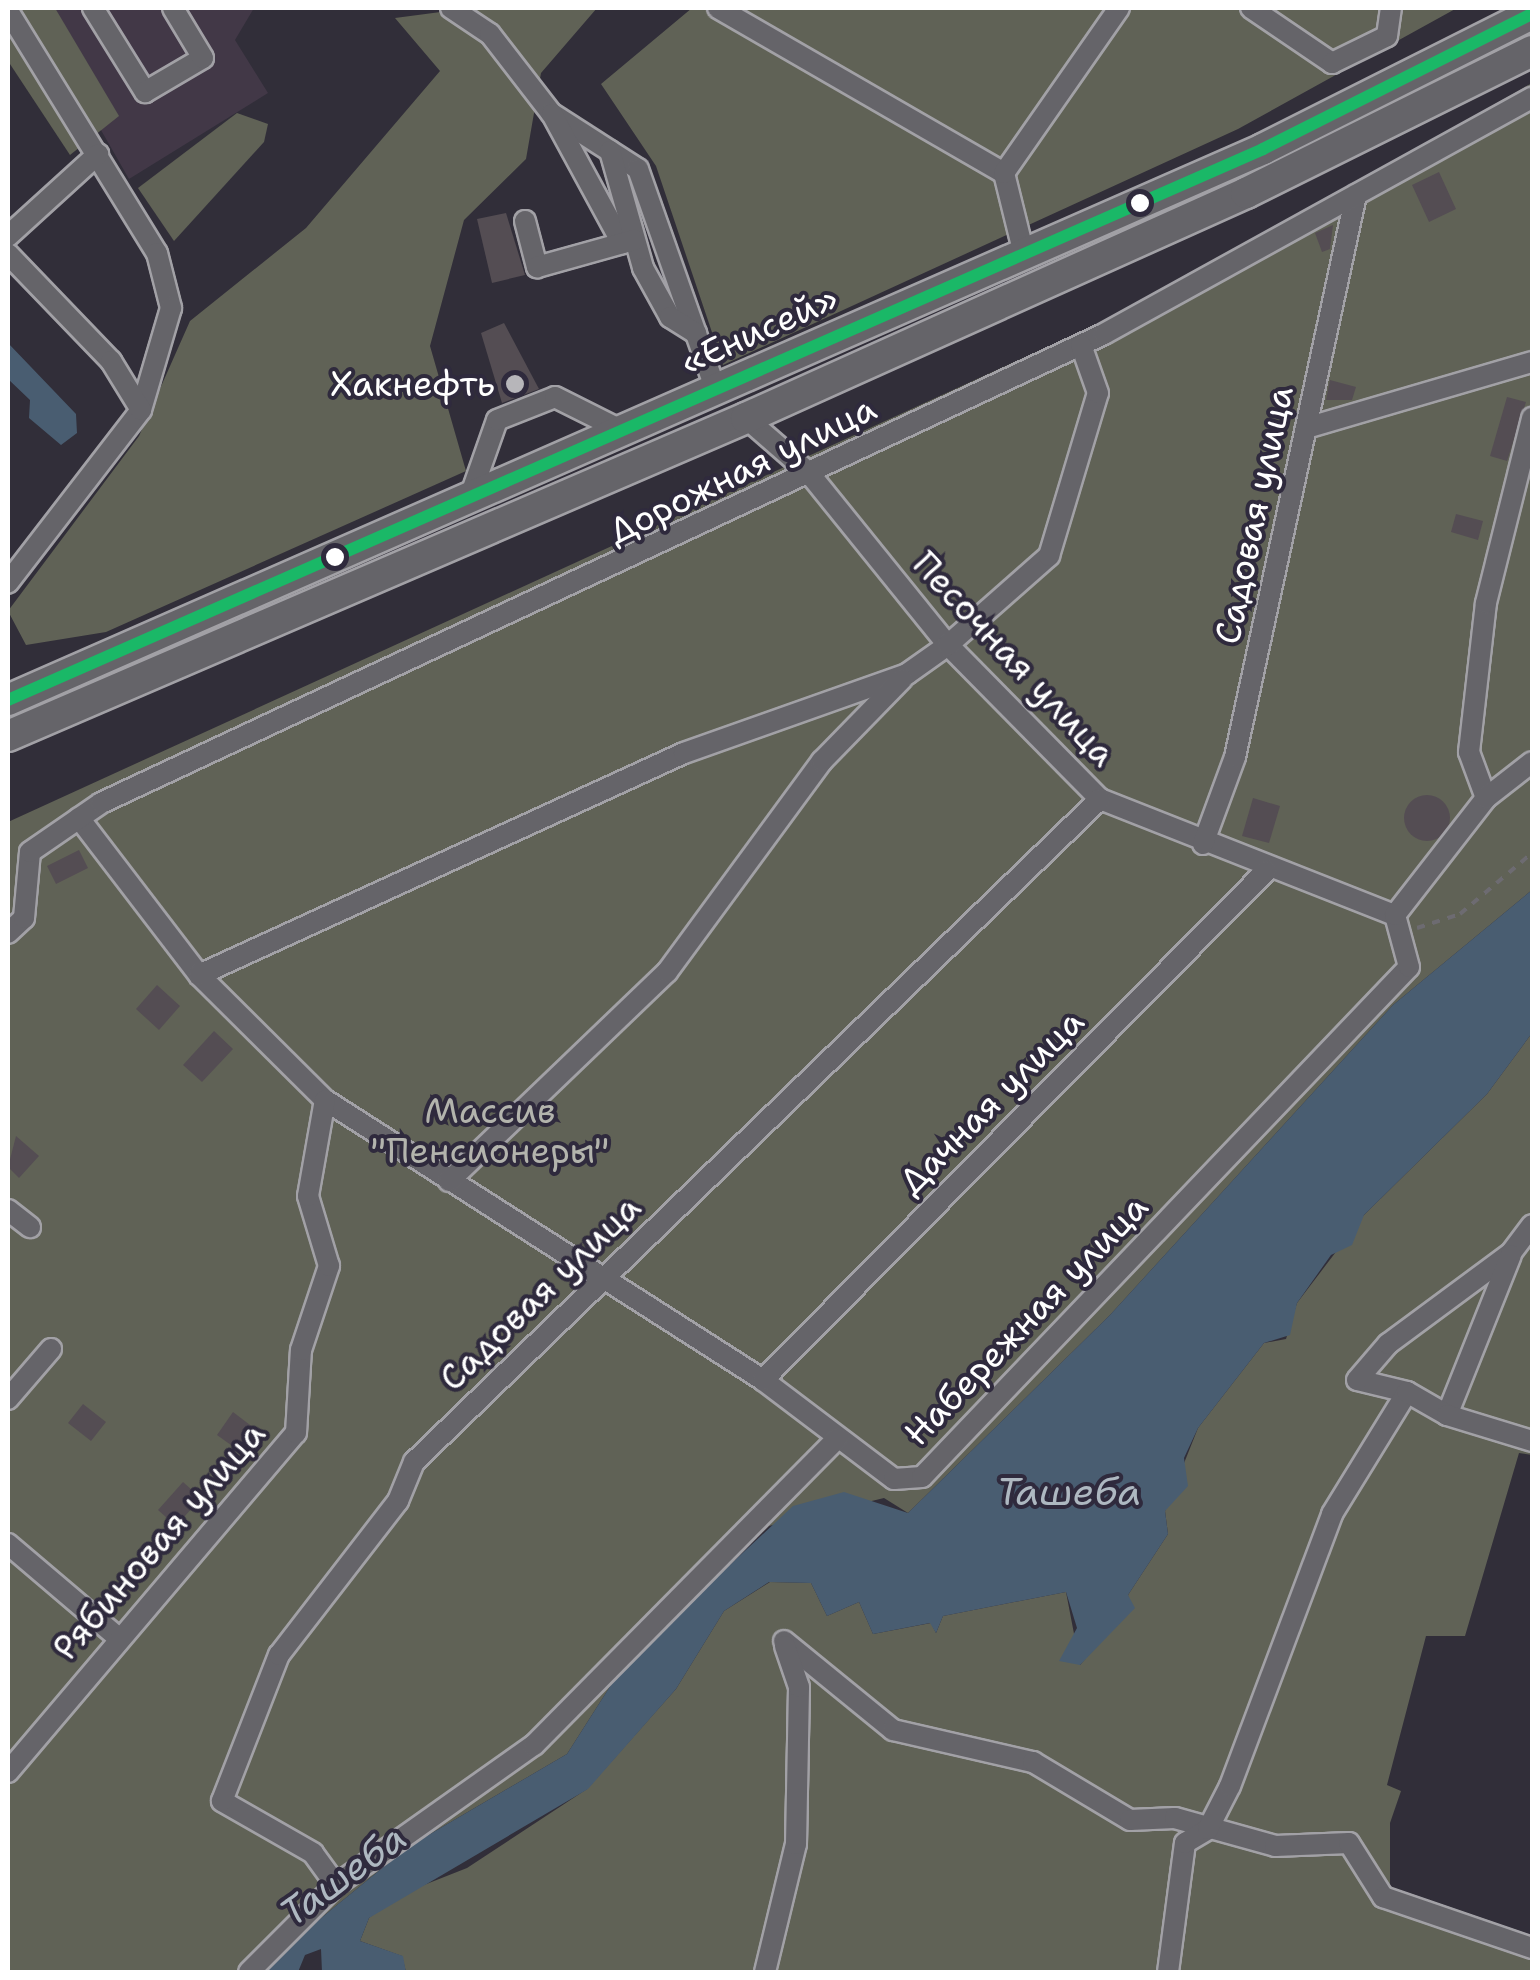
<!DOCTYPE html>
<meta charset="utf-8">
<style>
body{margin:0}
#map{position:relative;width:1540px;height:1980px;overflow:hidden;background:#312e39;font-family:"Shantell Sans",sans-serif}
div>[style]{position:absolute}
.built>*{inset:0;background:#423847}
.green>*{inset:0;background:#606256}
.water>*{inset:0;background:#495d71}
.building>*{inset:0;background:#544d53}
.round{border-radius:50%}
.path>*{height:4px;margin-top:-2px;transform-origin:0;background:repeating-linear-gradient(90deg,#6d6b71 0 8px,transparent 0 16px)}
.roads{filter:drop-shadow(2px 0 #a2a1a6) drop-shadow(-2px 0 #a2a1a6) drop-shadow(0 2px #a2a1a6) drop-shadow(0 -2px #a2a1a6)}
.minor>*{height:20px;margin:-10px;padding:0 10px;transform-origin:10px;border-radius:10px;background:#656469}
.highway>*{height:30px;margin:-15px;padding:0 15px;transform-origin:15px;border-radius:15px;background:#656469}
.bus-1>*{height:12px;margin:-6px;padding:0 6px;transform-origin:6px;border-radius:6px;background:#1ab867}
.dots>*{width:28px;height:28px;translate:-50% -50%;box-sizing:border-box;border:5px solid #2f2a3d;border-radius:50%}
span{translate:-50% -50%;white-space:nowrap;text-align:center;line-height:1.15;-webkit-text-stroke:8px #2f2a3d;paint-order:stroke}
.street-label{font-size:35px;color:#fff}
.poi-label{font-size:35px;color:#fff}
.right{translate:-100% -50%;text-align:right}
.park-label{font-size:35px;color:#b3b4ad}
.water-label{font-size:38px;color:#aeb8c1;font-style:italic}
.frame{position:absolute;inset:0;border:10px solid #fff;pointer-events:none}
</style>
<div id="map">
<div class="built">
<div style="clip-path:polygon(31px 8px,254px 8px,235px 40px,268px 93px,129px 179px)"></div>
</div>
<div class="green">
<div style="clip-path:polygon(8px 8px,55px 8px,119px 116px,70px 155px,8px 61px)"></div>
<div style="clip-path:polygon(471px 8px,597px 8px,541px 73px,526px 159px,464px 220px,430px 346px,466px 471px,106px 632px,26px 645px,8px 611px,139px 436px,190px 321px,306px 228px,440px 71px,395px 18px)"></div>
<div style="clip-path:polygon(692px 8px,1457px 8px,1238px 129px,723px 365px,656px 166px,601px 84px)"></div>
<div style="clip-path:polygon(1532px 83px,1532px 890px,1393px 1005px,1110px 1315px,908px 1513px,884px 1498px,769px 1526px,625px 1663px,567px 1754px,408px 1847px,255px 1972px,8px 1972px,8px 822px,1163px 294px)"></div>
<div style="clip-path:polygon(237px 113px,268px 124px,264px 142px,174px 241px,138px 188px)"></div>
<div style="clip-path:polygon(1532px 1033px,1532px 1455px,1519px 1453px,1465px 1636px,1426px 1636px,1387px 1785px,1401px 1791px,1390px 1823px,1390px 1887px,1532px 1936px,1532px 1972px,406px 1972px,402px 1956px,360px 1941px,369px 1918px,396px 1896px,467px 1868px,587px 1789px,676px 1689px,724px 1611px,770px 1582px,811px 1583px,827px 1616px,859px 1602px,873px 1634px,931px 1623px,936px 1633px,943px 1616px,1066px 1592px,1080px 1665px,1130px 1608px,1128px 1595px,1168px 1534px,1165px 1511px,1198px 1428px,1264px 1343px,1286px 1339px,1297px 1303px,1364px 1215px,1487px 1094px)"></div>
</div>
<div class="water">
<div style="clip-path:polygon(8px 343px,76px 414px,77px 433px,61px 445px,29px 418px,30px 400px,8px 379px)"></div>
<div style="clip-path:polygon(1532px 890px,1532px 1033px,1487px 1094px,1364px 1215px,1352px 1245px,1331px 1255px,1297px 1303px,1290px 1335px,1264px 1343px,1198px 1428px,1184px 1458px,1188px 1486px,1165px 1511px,1168px 1534px,1128px 1595px,1135px 1608px,1080px 1665px,1059px 1661px,1077px 1628px,1066px 1592px,943px 1616px,936px 1633px,930px 1623px,873px 1634px,859px 1602px,827px 1616px,811px 1583px,769px 1582px,724px 1611px,676px 1689px,588px 1789px,369px 1918px,360px 1941px,403px 1956px,406px 1972px,322px 1972px,321px 1949px,305px 1955px,298px 1972px,255px 1972px,408px 1847px,567px 1754px,625px 1663px,793px 1506px,844px 1492px,908px 1513px,1110px 1315px,1393px 1005px)"></div>
</div>
<div class="building">
<div style="clip-path:polygon(1439px 172px,1456px 209px,1429px 222px,1412px 185px)"></div>
<div style="clip-path:polygon(506px 213px,525px 275px,492px 283px,477px 219px)"></div>
<div style="clip-path:polygon(1333px 225px,1330px 249px,1322px 252px,1315px 233px)"></div>
<div style="clip-path:polygon(504px 323px,539px 389px,502px 403px,481px 333px)"></div>
<div style="clip-path:polygon(1330px 380px,1356px 387px,1352px 400px,1326px 400px)"></div>
<div style="clip-path:polygon(1507px 397px,1526px 402px,1507px 461px,1490px 456px)"></div>
<div style="clip-path:polygon(1456px 514px,1483px 521px,1478px 540px,1451px 532px)"></div>
<div class="round" style="left:1404px;top:795px;width:46px;height:46px"></div>
<div style="clip-path:polygon(1253px 798px,1280px 806px,1269px 843px,1242px 836px)"></div>
<div style="clip-path:polygon(79px 850px,88px 868px,56px 884px,47px 866px)"></div>
<div style="clip-path:polygon(157px 985px,180px 1006px,159px 1030px,136px 1009px)"></div>
<div style="clip-path:polygon(214px 1031px,233px 1049px,202px 1082px,183px 1065px)"></div>
<div style="clip-path:polygon(16px 1136px,39px 1156px,19px 1178px,8px 1167px)"></div>
<div style="clip-path:polygon(83px 1404px,106px 1422px,91px 1441px,68px 1423px)"></div>
<div style="clip-path:polygon(233px 1412px,258px 1431px,242px 1453px,217px 1435px)"></div>
<div style="clip-path:polygon(183px 1482px,201px 1498px,176px 1526px,158px 1510px)"></div>
</div>
<div class="path">
<div style="left:1417px;top:928px;width:45px;rotate:-18deg"></div>
<div style="left:1460px;top:914px;width:94px;rotate:-40.3deg"></div>
</div>
<div class="roads">
<div class="minor">
<div style="left:93px;top:8px;width:99px;rotate:58.2deg"></div>
<div style="left:145px;top:92px;width:67px;rotate:-30.4deg"></div>
<div style="left:203px;top:58px;width:58px;rotate:-121deg"></div>
<div style="left:451px;top:8px;width:47px;rotate:33.7deg"></div>
<div style="left:490px;top:34px;width:100px;rotate:52.3deg"></div>
<div style="left:551px;top:113px;width:103px;rotate:32.8deg"></div>
<div style="left:638px;top:169px;width:234px;rotate:70.6deg"></div>
<div style="left:718px;top:8px;width:330px;rotate:30deg"></div>
<div style="left:1251px;top:8px;width:98px;rotate:34.2deg"></div>
<div style="left:1332px;top:63px;width:61px;rotate:-26.1deg"></div>
<div style="left:1387px;top:36px;width:28px;rotate:-82deg"></div>
<div style="left:8px;top:11px;width:284px;rotate:58.4deg"></div>
<div style="left:157px;top:253px;width:57px;rotate:75.7deg"></div>
<div style="left:171px;top:308px;width:106px;rotate:106.4deg"></div>
<div style="left:141px;top:410px;width:218px;rotate:127.6deg"></div>
<div style="left:552px;top:114px;width:147px;rotate:61.5deg"></div>
<div style="left:610px;top:151px;width:122px;rotate:74.2deg"></div>
<div style="left:643px;top:268px;width:56px;rotate:61.1deg"></div>
<div style="left:670px;top:317px;width:31px;rotate:32deg"></div>
<div style="left:525px;top:221px;width:48px;rotate:75.4deg"></div>
<div style="left:537px;top:267px;width:101px;rotate:-15.6deg"></div>
<div style="left:8px;top:236px;width:122px;rotate:-42.3deg"></div>
<div style="left:8px;top:254px;width:149px;rotate:46.1deg"></div>
<div style="left:111px;top:361px;width:57px;rotate:58.5deg"></div>
<div style="left:1024px;top:254px;width:83px;rotate:-103.9deg"></div>
<div style="left:1004px;top:173px;width:201px;rotate:-55.1deg"></div>
<div style="left:746px;top:418px;width:84px;rotate:41.1deg"></div>
<div style="left:809px;top:473px;width:221px;rotate:51.1deg"></div>
<div style="left:948px;top:645px;width:216px;rotate:45.4deg"></div>
<div style="left:1100px;top:799px;width:317px;rotate:21.5deg"></div>
<div style="left:1306px;top:428px;width:235px;rotate:-16.3deg"></div>
<div style="left:471px;top:494px;width:78px;rotate:-70.6deg"></div>
<div style="left:497px;top:420px;width:62px;rotate:-21.6deg"></div>
<div style="left:555px;top:397px;width:74px;rotate:26.6deg"></div>
<div style="left:1486px;top:798px;width:49px;rotate:-110.3deg"></div>
<div style="left:1469px;top:752px;width:150px;rotate:-83.5deg"></div>
<div style="left:1486px;top:603px;width:191px;rotate:-76deg"></div>
<div style="left:79px;top:818px;width:198px;rotate:52.6deg"></div>
<div style="left:199px;top:975px;width:177px;rotate:44.8deg"></div>
<div style="left:325px;top:1100px;width:520px;rotate:32.59deg"></div>
<div style="left:763px;top:1380px;width:164px;rotate:37.1deg"></div>
<div style="left:894px;top:1479px;width:28px;rotate:-4deg"></div>
<div style="left:922px;top:1477px;width:705px;rotate:-46.32deg"></div>
<div style="left:1409px;top:967px;width:54px;rotate:-105.1deg"></div>
<div style="left:1395px;top:915px;width:148px;rotate:-52.1deg"></div>
<div style="left:1486px;top:798px;width:58px;rotate:-38deg"></div>
<div style="left:1203px;top:844px;width:93px;rotate:-69.8deg"></div>
<div style="left:1235px;top:757px;width:575px;rotate:-77.85deg"></div>
<div style="left:8px;top:933px;width:22px;rotate:-43deg"></div>
<div style="left:24px;top:918px;width:66px;rotate:-84.8deg"></div>
<div style="left:30px;top:852px;width:86px;rotate:-34.6deg"></div>
<div style="left:101px;top:803px;width:1107px;rotate:-25.06deg"></div>
<div style="left:1104px;top:334px;width:489px;rotate:-28.9deg"></div>
<div style="left:199px;top:975px;width:533px;rotate:-24.6deg"></div>
<div style="left:684px;top:753px;width:237px;rotate:-19.5deg"></div>
<div style="left:907px;top:674px;width:50px;rotate:-35.3deg"></div>
<div style="left:948px;top:645px;width:135px;rotate:-41.4deg"></div>
<div style="left:1049px;top:556px;width:170px;rotate:-73.3deg"></div>
<div style="left:1098px;top:393px;width:51px;rotate:-109.5deg"></div>
<div style="left:449px;top:1181px;width:302px;rotate:-43.8deg"></div>
<div style="left:667px;top:972px;width:262px;rotate:-53.7deg"></div>
<div style="left:822px;top:761px;width:115px;rotate:-45.7deg"></div>
<div style="left:8px;top:1210px;width:28px;rotate:38deg"></div>
<div style="left:763px;top:1380px;width:716px;rotate:-45.34deg"></div>
<div style="left:1407px;top:1392px;width:51px;rotate:-166.5deg"></div>
<div style="left:1357px;top:1380px;width:48px;rotate:-49.3deg"></div>
<div style="left:1388px;top:1344px;width:153px;rotate:-36.5deg"></div>
<div style="left:1511px;top:1253px;width:35px;rotate:-53deg"></div>
<div style="left:8px;top:1399px;width:66px;rotate:-49.3deg"></div>
<div style="left:1447px;top:1415px;width:172px;rotate:-68.2deg"></div>
<div style="left:8px;top:1544px;width:140px;rotate:40.4deg"></div>
<div style="left:784px;top:1641px;width:141px;rotate:39.2deg"></div>
<div style="left:893px;top:1730px;width:144px;rotate:12.9deg"></div>
<div style="left:1033px;top:1762px;width:113px;rotate:30.9deg"></div>
<div style="left:1130px;top:1820px;width:45px;rotate:-2.5deg"></div>
<div style="left:1175px;top:1818px;width:104px;rotate:15.6deg"></div>
<div style="left:1275px;top:1846px;width:74px;rotate:-2.3deg"></div>
<div style="left:1349px;top:1843px;width:64px;rotate:57.8deg"></div>
<div style="left:1383px;top:1897px;width:157px;rotate:18.9deg"></div>
<div style="left:8px;top:1772px;width:445px;rotate:-49.7deg"></div>
<div style="left:296px;top:1433px;width:83px;rotate:-86.6deg"></div>
<div style="left:301px;top:1350px;width:89px;rotate:-71.6deg"></div>
<div style="left:329px;top:1266px;width:73px;rotate:-106.7deg"></div>
<div style="left:308px;top:1196px;width:97px;rotate:-80deg"></div>
<div style="left:336px;top:1885px;width:39px;rotate:-126deg"></div>
<div style="left:313px;top:1853px;width:105px;rotate:-150.3deg"></div>
<div style="left:222px;top:1801px;width:157px;rotate:-68.7deg"></div>
<div style="left:279px;top:1655px;width:195px;rotate:-52.3deg"></div>
<div style="left:398px;top:1501px;width:42px;rotate:-67.7deg"></div>
<div style="left:414px;top:1462px;width:954px;rotate:-44.02deg"></div>
<div style="left:249px;top:1972px;width:123px;rotate:-45deg"></div>
<div style="left:336px;top:1885px;width:242px;rotate:-35.3deg"></div>
<div style="left:534px;top:1745px;width:432px;rotate:-45.3deg"></div>
<div style="left:765px;top:1972px;width:132px;rotate:-76.4deg"></div>
<div style="left:796px;top:1844px;width:157px;rotate:-88.9deg"></div>
<div style="left:799px;top:1687px;width:43px;rotate:-108.9deg"></div>
<div style="left:1168px;top:1972px;width:130px;rotate:-82.5deg"></div>
<div style="left:1185px;top:1843px;width:27px;rotate:-31deg"></div>
<div style="left:1208px;top:1829px;width:48px;rotate:-62.9deg"></div>
<div style="left:1230px;top:1786px;width:290px;rotate:-69.4deg"></div>
<div style="left:1332px;top:1514px;width:143px;rotate:-58.4deg"></div>
<div style="left:1407px;top:1392px;width:46px;rotate:29.9deg"></div>
<div style="left:1447px;top:1415px;width:89px;rotate:17deg"></div>
</div>
<div class="highway">
<div style="left:8px;top:700px;width:1371px;rotate:-23.7deg"></div>
<div style="left:1263px;top:149px;width:301px;rotate:-26.7deg"></div>
<div style="left:8px;top:736px;width:804px;rotate:-23.31deg"></div>
<div style="left:746px;top:418px;width:548px;rotate:-24.23deg"></div>
<div style="left:1246px;top:193px;width:319px;rotate:-26.4deg"></div>
</div>
</div>
<div class="bus-1">
<div style="left:8px;top:700px;width:1371px;rotate:-23.7deg"></div>
<div style="left:1263px;top:149px;width:301px;rotate:-26.7deg"></div>
</div>
<div class="dots">
<div style="left:1140px;top:203px;background:#fff"></div>
<div style="left:515px;top:384px;background:#b7b6ba"></div>
<div style="left:335px;top:557px;background:#fff"></div>
</div>
<div class="street-label">
<span style="left:759px;top:330px;rotate:-24deg">«Енисей»</span>
<span style="left:742px;top:470px;rotate:-26deg">Дорожная улица</span>
<span style="left:1254px;top:515px;rotate:-78deg">Садовая улица</span>
<span style="left:1014px;top:659px;rotate:47deg">Песочная улица</span>
<span style="left:991px;top:1102px;rotate:-45deg">Дачная улица</span>
<span style="left:540px;top:1293px;rotate:-44deg">Садовая улица</span>
<span style="left:1026px;top:1320px;rotate:-46deg">Набережная улица</span>
<span style="left:159px;top:1541px;rotate:-49deg">Рябиновая улица</span>
</div>
<div class="poi-label">
<span class="right" style="left:495px;top:384px">Хакнефть</span>
</div>
<div class="park-label">
<span style="left:490px;top:1131px">Массив<br>"Пенсионеры"</span>
</div>
<div class="water-label">
<span style="left:1069px;top:1492px">Ташеба</span>
<span style="left:343px;top:1875px;rotate:-36deg">Ташеба</span>
</div>
<div class="frame"></div>
</div>
